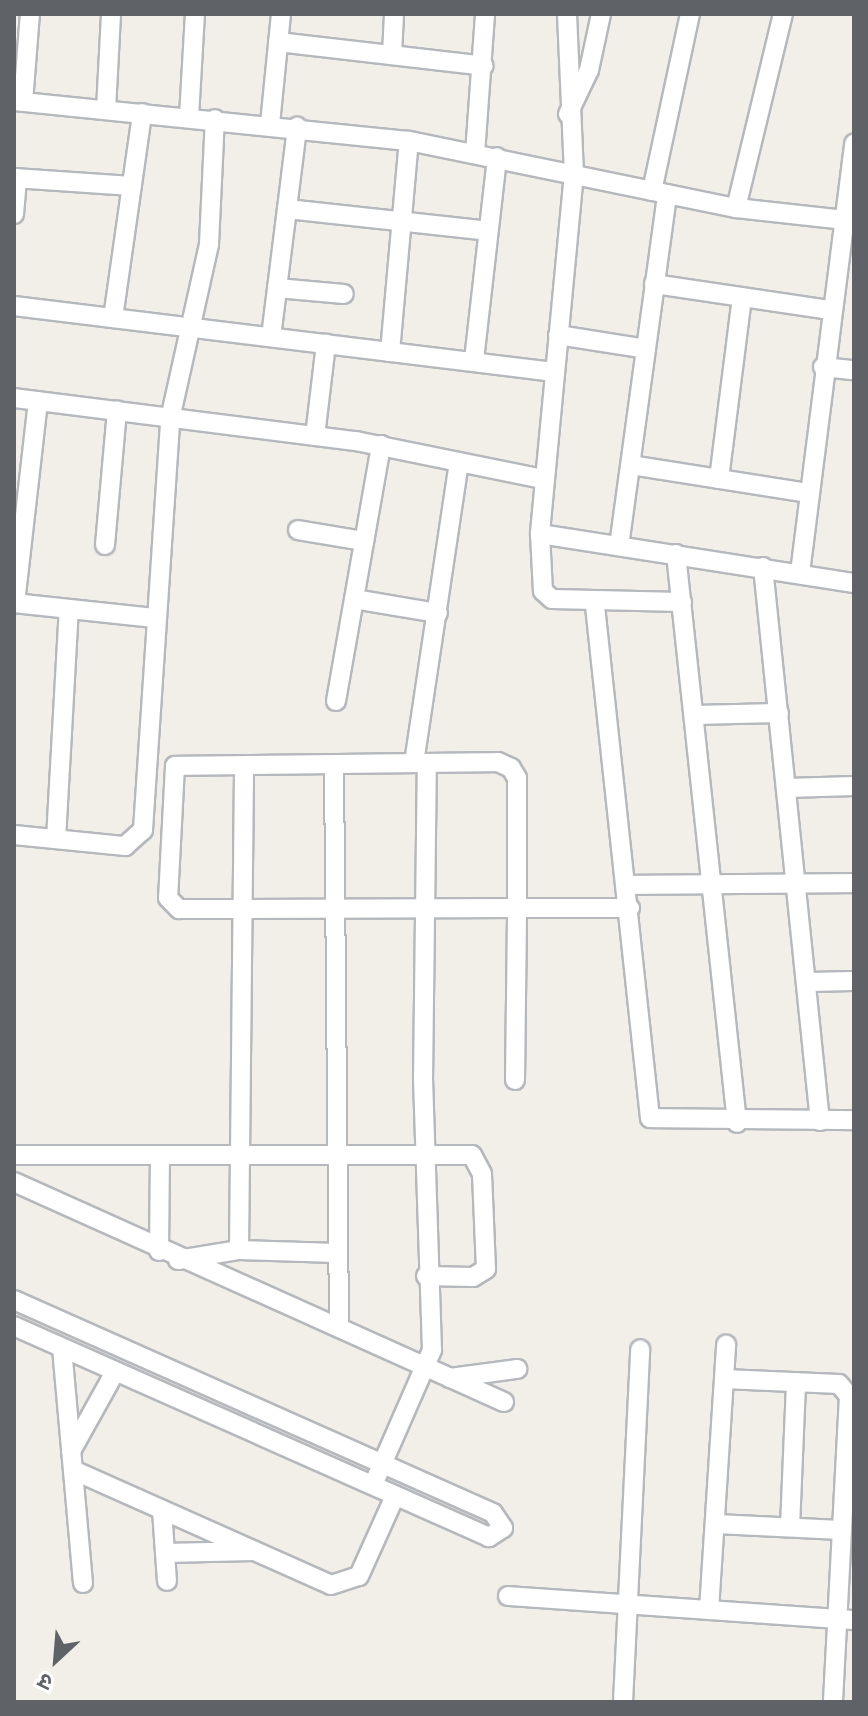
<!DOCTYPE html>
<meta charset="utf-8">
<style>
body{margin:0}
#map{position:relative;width:868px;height:1716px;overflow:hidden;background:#f1efe8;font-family:Arial,"Noto Sans Devanagari",sans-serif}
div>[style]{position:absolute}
.roads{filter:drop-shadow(2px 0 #b5b8bc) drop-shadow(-2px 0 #b5b8bc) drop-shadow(0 2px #b5b8bc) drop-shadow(0 -2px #b5b8bc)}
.minor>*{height:18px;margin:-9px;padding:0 9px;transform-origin:9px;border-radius:9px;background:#fff}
span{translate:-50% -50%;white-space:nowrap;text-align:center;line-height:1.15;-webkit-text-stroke:7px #fff;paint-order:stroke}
.frame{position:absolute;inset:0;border:16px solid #5f6368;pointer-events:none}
.north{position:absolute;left:16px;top:1620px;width:80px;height:80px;-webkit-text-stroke:6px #fff;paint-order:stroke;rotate:206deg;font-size:22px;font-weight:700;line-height:32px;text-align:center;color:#5f6368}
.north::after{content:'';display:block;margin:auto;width:28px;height:36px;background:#5f6368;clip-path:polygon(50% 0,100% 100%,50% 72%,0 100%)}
</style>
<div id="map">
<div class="roads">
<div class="minor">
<div style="left:567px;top:14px;width:159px;rotate:87.5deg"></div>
<div style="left:574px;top:173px;width:363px;rotate:95.4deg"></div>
<div style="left:540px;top:534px;width:318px;rotate:8.9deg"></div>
<div style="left:278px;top:42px;width:207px;rotate:6.6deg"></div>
<div style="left:392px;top:55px;width:41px;rotate:-87.2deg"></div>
<div style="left:14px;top:101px;width:397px;rotate:5.8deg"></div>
<div style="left:409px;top:141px;width:334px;rotate:11.6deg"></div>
<div style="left:736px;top:208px;width:119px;rotate:6.3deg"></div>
<div style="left:23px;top:102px;width:88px;rotate:-85.5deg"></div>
<div style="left:106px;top:110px;width:96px;rotate:-87deg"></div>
<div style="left:568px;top:114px;width:49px;rotate:-64.5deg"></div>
<div style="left:589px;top:70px;width:57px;rotate:-77.9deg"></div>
<div style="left:189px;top:117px;width:103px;rotate:-86.7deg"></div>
<div style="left:270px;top:124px;width:111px;rotate:-84.3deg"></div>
<div style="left:475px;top:154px;width:140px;rotate:-85.9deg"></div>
<div style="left:14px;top:178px;width:118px;rotate:3.9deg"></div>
<div style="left:652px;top:191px;width:181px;rotate:-77.9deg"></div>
<div style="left:736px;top:208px;width:200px;rotate:-76.4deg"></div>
<div style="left:287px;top:209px;width:202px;rotate:6.2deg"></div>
<div style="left:14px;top:214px;width:36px;rotate:-85deg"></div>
<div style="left:654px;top:284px;width:178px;rotate:8.4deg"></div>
<div style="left:277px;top:288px;width:67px;rotate:5.1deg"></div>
<div style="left:14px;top:306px;width:544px;rotate:6.97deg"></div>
<div style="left:113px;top:318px;width:207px;rotate:-81.9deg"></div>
<div style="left:558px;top:335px;width:89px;rotate:9deg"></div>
<div style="left:271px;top:337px;width:212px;rotate:-82.9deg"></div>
<div style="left:390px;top:352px;width:212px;rotate:-84.9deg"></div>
<div style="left:474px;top:360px;width:204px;rotate:-83.5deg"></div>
<div style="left:823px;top:367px;width:31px;rotate:6deg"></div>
<div style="left:14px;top:398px;width:345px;rotate:7.2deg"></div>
<div style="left:356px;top:441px;width:191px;rotate:11.5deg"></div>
<div style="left:315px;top:436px;width:93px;rotate:-83.2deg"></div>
<div style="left:631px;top:465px;width:179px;rotate:9deg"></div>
<div style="left:719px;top:479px;width:183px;rotate:-82.8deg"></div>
<div style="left:298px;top:530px;width:67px;rotate:9.5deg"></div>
<div style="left:540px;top:534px;width:57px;rotate:87deg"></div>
<div style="left:543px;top:591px;width:12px;rotate:42deg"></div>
<div style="left:552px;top:599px;width:130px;rotate:1.3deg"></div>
<div style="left:105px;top:545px;width:135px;rotate:-84.9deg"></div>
<div style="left:619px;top:546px;width:355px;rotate:-82.2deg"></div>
<div style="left:676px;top:554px;width:572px;rotate:83.88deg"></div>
<div style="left:763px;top:567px;width:557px;rotate:84.13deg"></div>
<div style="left:800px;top:573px;width:433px;rotate:-82.8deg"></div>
<div style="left:354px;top:599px;width:85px;rotate:9.5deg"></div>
<div style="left:14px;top:603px;width:141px;rotate:6.1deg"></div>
<div style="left:15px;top:603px;width:203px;rotate:-83.5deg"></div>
<div style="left:595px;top:606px;width:515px;rotate:83.87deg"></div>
<div style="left:650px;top:1118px;width:204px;rotate:0.6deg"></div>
<div style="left:336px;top:701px;width:260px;rotate:-80deg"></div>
<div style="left:694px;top:715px;width:85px;rotate:-1.3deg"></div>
<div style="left:414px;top:763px;width:303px;rotate:-81.5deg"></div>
<div style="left:334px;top:765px;width:563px;rotate:89.49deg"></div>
<div style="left:787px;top:788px;width:67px;rotate:-1.7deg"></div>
<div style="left:14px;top:835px;width:112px;rotate:5.7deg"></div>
<div style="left:125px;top:846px;width:24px;rotate:-42deg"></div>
<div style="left:143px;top:830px;width:412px;rotate:-86.2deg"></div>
<div style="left:170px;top:419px;width:179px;rotate:-77.4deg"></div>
<div style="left:209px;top:244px;width:125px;rotate:-87.3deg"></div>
<div style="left:56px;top:839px;width:230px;rotate:-86.8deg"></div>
<div style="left:628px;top:885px;width:226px;rotate:-0.5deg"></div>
<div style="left:808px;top:982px;width:46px;rotate:-1.2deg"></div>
<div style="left:515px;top:1080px;width:172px;rotate:-89.3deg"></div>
<div style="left:517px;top:908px;width:130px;rotate:-90deg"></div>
<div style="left:517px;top:778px;width:12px;rotate:-121deg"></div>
<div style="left:511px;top:768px;width:14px;rotate:-155deg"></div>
<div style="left:498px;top:762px;width:323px;rotate:179.3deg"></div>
<div style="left:175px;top:766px;width:132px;rotate:93deg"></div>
<div style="left:168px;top:898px;width:16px;rotate:45deg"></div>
<div style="left:179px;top:909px;width:64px"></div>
<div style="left:243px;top:909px;width:274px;rotate:-0.2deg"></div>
<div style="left:517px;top:908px;width:113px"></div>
<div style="left:14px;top:1155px;width:458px"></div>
<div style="left:472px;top:1155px;width:21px;rotate:62deg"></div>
<div style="left:482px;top:1174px;width:95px;rotate:87.6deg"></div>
<div style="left:486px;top:1269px;width:15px;rotate:148deg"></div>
<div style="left:473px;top:1277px;width:47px;rotate:-178.8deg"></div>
<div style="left:14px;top:1182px;width:537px;rotate:24.18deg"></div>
<div style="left:239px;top:1250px;width:483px;rotate:-89.4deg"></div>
<div style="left:159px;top:1251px;width:95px;rotate:-89.4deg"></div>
<div style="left:178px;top:1260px;width:62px;rotate:-9.3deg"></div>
<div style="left:239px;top:1250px;width:98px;rotate:1.8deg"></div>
<div style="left:14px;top:1300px;width:524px;rotate:23.97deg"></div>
<div style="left:493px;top:1513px;width:18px;rotate:56deg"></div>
<div style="left:503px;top:1528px;width:17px;rotate:147deg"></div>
<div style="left:489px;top:1537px;width:520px;rotate:-156.05deg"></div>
<div style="left:62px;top:1348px;width:236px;rotate:84.9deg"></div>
<div style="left:450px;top:1378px;width:68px;rotate:-7.7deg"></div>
<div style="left:724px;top:1379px;width:115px;rotate:2.5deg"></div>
<div style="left:839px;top:1384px;width:16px;rotate:50deg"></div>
<div style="left:849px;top:1396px;width:306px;rotate:93deg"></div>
<div style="left:71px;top:1451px;width:90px;rotate:-60.9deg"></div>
<div style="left:73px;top:1470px;width:282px;rotate:24deg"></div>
<div style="left:331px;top:1585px;width:29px;rotate:-18deg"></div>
<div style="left:359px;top:1576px;width:88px;rotate:-65.8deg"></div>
<div style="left:377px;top:1476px;width:137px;rotate:-66.4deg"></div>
<div style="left:432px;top:1350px;width:270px;rotate:-91.9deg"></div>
<div style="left:423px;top:1080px;width:317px;rotate:-89.3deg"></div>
<div style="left:162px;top:1510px;width:71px;rotate:86deg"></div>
<div style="left:715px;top:1524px;width:127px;rotate:2.7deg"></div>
<div style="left:790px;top:1527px;width:145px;rotate:-87.6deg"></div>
<div style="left:165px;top:1553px;width:89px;rotate:-1.3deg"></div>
<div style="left:508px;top:1596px;width:347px;rotate:4deg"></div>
<div style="left:709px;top:1610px;width:266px;rotate:-86.3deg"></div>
<div style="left:623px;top:1702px;width:353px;rotate:-87.2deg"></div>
</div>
</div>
<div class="frame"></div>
<div class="north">उ</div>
</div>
